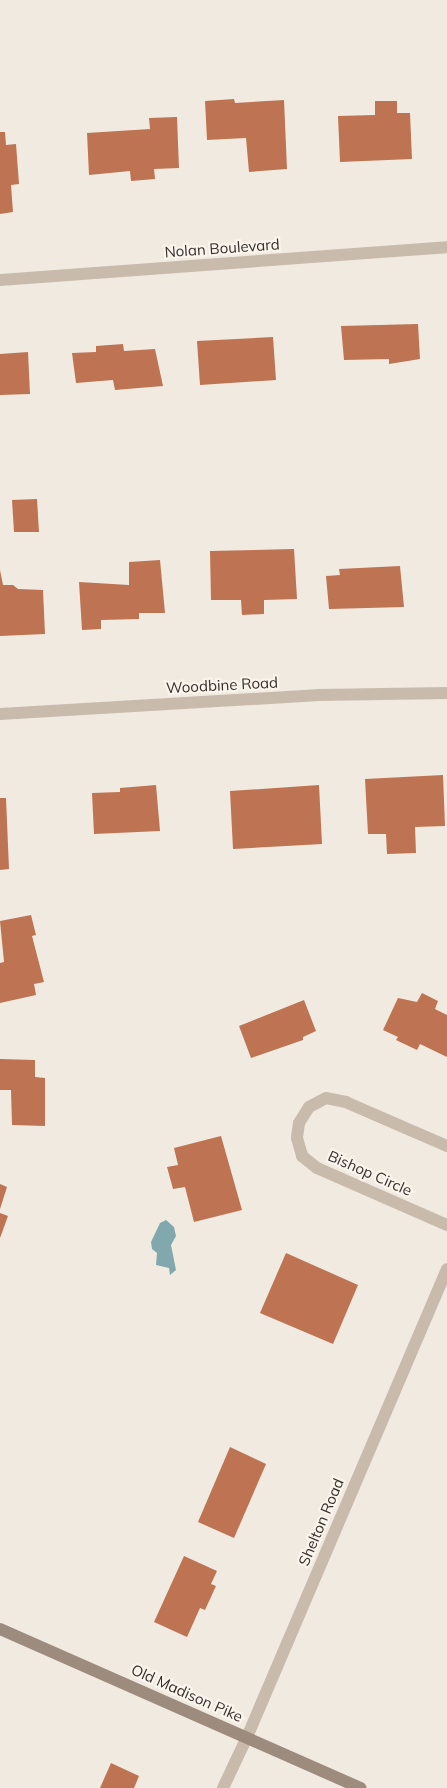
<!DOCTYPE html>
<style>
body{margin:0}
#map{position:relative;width:447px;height:1788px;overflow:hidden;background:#f1eae0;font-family:Mulish,sans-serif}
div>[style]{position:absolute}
.water>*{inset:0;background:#80a8ad}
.building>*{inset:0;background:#be7352}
.minor>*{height:12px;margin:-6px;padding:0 6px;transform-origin:6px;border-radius:6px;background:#c9bbac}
.tertiary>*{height:12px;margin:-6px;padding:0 6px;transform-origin:6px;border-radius:6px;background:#c9bbac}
.secondary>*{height:12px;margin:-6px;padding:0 6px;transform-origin:6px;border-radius:6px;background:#9d8b7d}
span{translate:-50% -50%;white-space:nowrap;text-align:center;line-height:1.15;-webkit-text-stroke:4.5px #f9f4ec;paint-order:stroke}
.street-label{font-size:15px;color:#382f2b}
</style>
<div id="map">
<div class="water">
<div style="clip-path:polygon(166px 1220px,174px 1227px,176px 1236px,171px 1245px,176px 1270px,170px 1275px,169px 1268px,156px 1265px,157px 1253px,152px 1249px,151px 1242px,160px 1223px)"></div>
</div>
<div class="building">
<div style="clip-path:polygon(234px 99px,235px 103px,284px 100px,287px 169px,249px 172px,246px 138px,207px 140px,205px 101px)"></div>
<div style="clip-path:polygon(375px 101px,397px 101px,397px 113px,410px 113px,412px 159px,340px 162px,338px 116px,375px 115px)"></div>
<div style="clip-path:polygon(177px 117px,179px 168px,154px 169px,155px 179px,131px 181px,130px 171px,89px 175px,87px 133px,150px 129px,149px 118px)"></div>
<div style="clip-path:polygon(0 132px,5px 132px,6px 145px,16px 144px,19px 184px,11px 185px,13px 212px,0 214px)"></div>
<div style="clip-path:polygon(418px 324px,420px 359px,389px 364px,389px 359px,344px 360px,341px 326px)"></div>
<div style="clip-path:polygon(273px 337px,276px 380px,200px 385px,197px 341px)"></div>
<div style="clip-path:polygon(123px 344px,124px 351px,155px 349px,163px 386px,115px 390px,113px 380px,76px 383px,72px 353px,96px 352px,96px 346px)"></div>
<div style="clip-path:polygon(28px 352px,30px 394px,0 395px,0 354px)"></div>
<div style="clip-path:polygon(37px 499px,39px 532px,14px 532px,12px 500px)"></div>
<div style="clip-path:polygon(294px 549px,297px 599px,264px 600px,264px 614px,242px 615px,241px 600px,211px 600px,210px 551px)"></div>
<div style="clip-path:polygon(160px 560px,165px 613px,139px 613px,139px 619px,101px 620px,101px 629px,82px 630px,79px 582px,129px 585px,129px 562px)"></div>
<div style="clip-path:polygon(400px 566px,404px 607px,329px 609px,326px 576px,340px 575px,339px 569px)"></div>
<div style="clip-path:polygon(0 570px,3px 585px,13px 585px,18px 589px,43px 590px,45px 634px,0 636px)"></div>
<div style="clip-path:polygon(443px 775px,445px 826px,415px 827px,416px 853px,387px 854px,386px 834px,368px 834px,365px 779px)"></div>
<div style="clip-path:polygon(156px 785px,160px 831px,94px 834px,92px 793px,120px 792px,120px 788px)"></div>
<div style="clip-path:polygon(319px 785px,322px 844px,233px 849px,230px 791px)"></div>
<div style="clip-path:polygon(0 798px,6px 798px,9px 869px,0 870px)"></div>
<div style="clip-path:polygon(31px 915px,36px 935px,32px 936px,44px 982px,34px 984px,36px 995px,0 1003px,0 963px,4px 962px,0 921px)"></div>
<div style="clip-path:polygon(422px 993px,438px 1001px,435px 1009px,447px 1015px,447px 1057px,420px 1044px,417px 1050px,396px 1040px,398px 1037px,383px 1030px,398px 998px,417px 1002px)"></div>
<div style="clip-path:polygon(304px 1000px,316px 1031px,303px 1037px,303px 1040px,251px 1058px,239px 1026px)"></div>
<div style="clip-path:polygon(0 1059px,35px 1060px,35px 1077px,45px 1078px,45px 1126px,12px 1125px,11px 1090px,0 1090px)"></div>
<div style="clip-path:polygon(221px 1136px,242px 1210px,194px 1222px,185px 1187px,173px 1189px,167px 1167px,178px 1165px,174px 1148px)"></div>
<div style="clip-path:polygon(0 1184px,7px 1187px,0 1209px)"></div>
<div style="clip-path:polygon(0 1213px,8px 1216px,0 1238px)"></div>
<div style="clip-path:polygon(286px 1253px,358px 1285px,333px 1344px,260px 1313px)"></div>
<div style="clip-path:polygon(230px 1447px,266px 1464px,234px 1538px,198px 1522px)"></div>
<div style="clip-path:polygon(184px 1556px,217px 1571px,211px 1584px,216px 1586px,205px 1610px,200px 1608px,187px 1637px,154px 1622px)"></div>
<div style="clip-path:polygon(111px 1763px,139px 1776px,134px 1788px,100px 1788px)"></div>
</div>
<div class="minor">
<div style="left:0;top:280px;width:448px;rotate:-4.2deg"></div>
<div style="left:0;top:714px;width:320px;rotate:-3.4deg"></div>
<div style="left:319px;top:695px;width:128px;rotate:-0.9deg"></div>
<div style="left:447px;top:1146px;width:110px;rotate:-156.5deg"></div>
<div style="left:346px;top:1102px;width:20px;rotate:-169deg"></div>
<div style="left:326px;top:1098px;width:19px;rotate:152deg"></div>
<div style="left:309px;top:1107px;width:19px;rotate:122deg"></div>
<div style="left:299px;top:1123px;width:15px;rotate:98deg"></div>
<div style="left:297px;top:1138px;width:19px;rotate:74deg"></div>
<div style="left:302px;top:1156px;width:19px;rotate:39deg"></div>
<div style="left:317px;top:1168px;width:142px;rotate:23.7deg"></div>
<div style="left:247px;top:1737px;width:509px;rotate:-66.86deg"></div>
</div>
<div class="tertiary">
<div style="left:223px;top:1788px;width:56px;rotate:-64.8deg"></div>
</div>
<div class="secondary">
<div style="left:0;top:1629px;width:394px;rotate:23.8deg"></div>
</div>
<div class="street-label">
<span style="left:222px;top:248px;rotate:-4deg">Nolan Boulevard</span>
<span style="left:222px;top:685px;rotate:-3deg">Woodbine Road</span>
<span style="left:370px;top:1173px;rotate:24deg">Bishop Circle</span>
<span style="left:321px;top:1522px;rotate:-67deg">Shelton Road</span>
<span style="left:187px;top:1693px;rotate:24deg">Old Madison Pike</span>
</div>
</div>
